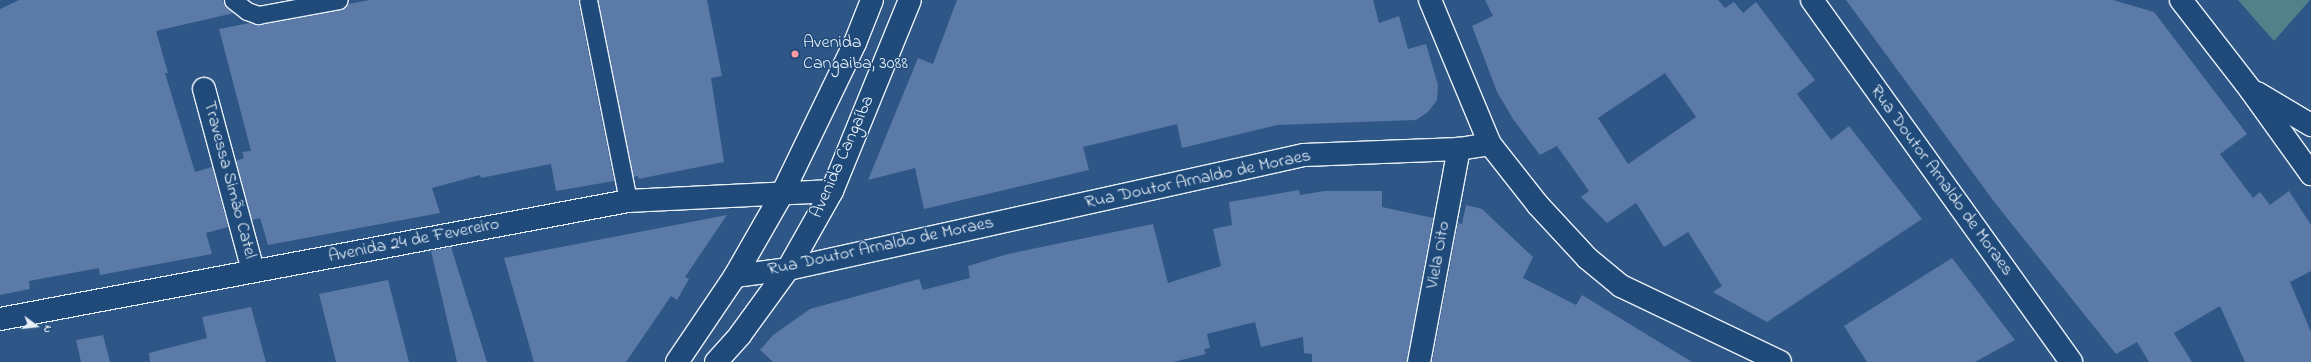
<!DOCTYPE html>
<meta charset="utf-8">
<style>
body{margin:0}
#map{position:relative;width:2311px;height:362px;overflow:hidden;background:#2e5686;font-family:"Indie Flower",sans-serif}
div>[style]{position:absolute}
.green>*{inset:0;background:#53818a}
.building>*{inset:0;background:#5b7aa7}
.roads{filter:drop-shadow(1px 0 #e8f1f8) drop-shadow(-1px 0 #e8f1f8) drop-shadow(0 1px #e8f1f8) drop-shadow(0 -1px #e8f1f8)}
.lane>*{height:17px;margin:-8.5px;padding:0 8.5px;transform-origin:8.5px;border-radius:8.5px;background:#1f4a7a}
.street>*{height:22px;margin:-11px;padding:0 11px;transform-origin:11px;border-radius:11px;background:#1f4a7a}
.secondary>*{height:22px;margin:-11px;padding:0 11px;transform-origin:11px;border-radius:11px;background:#1f4a7a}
.dots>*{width:11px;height:11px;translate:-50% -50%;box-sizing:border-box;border:2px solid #1f4a7a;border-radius:50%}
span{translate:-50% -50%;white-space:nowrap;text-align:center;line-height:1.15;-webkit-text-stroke:3px #1f4a7a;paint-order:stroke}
.poi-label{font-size:18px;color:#e8f1f8}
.left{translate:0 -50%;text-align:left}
.street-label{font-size:18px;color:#e8f1f8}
.north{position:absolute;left:16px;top:306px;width:40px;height:40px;-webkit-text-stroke:3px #1f4a7a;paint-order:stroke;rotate:105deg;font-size:11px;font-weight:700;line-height:16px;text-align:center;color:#e8f1f8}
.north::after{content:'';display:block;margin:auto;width:14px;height:18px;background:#e8f1f8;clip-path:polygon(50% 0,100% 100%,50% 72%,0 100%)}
</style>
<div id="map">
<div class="green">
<div style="clip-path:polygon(2238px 0,2310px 0,2274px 41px)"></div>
</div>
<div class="building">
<div style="clip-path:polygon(19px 0,223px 0,227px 8px,234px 13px,156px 31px,168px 73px,165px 73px,195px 172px,212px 167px,228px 227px,206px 233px,212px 254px,100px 275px,99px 268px,29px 281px,30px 289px,0 295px,0 9px)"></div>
<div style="clip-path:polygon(370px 0,578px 0,614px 181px,556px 191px,551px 164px,481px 178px,480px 175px,432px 188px,440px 213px,268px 245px,260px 218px,252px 220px,236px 161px,244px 158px,242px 152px,251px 151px,219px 29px,250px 23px,260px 25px,341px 10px,348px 4px)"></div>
<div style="clip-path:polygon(598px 0,707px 0,722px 76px,711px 78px,724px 162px,638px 179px,638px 176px,633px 177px)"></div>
<div style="clip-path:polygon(957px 0,1373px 0,1379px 23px,1399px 16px,1408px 49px,1426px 44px,1438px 85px,1437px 100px,1428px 112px,1416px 120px,1277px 125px,1182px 148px,1177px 124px,1083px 147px,1089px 170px,924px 209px,915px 168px,868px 180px,918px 58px,933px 64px)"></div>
<div style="clip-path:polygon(evenodd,1485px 0,1718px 0,1725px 8px,1734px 2px,1743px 13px,1756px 2px,1815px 80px,1797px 94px,1831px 140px,1849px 126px,1922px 219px,1767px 322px,1713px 292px,1722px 286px,1688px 232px,1664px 247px,1636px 203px,1607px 223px,1581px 197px,1589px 191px,1557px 146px,1540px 155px,1513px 119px,1497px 92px,1472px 26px,1493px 16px,1485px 0,1665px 73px,1696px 117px,1628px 164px,1598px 118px,1665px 73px)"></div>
<div style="clip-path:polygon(1846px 0,2113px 0,2154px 12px,2247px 134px,2220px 154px,2253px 198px,2260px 192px,2270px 205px,2289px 191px,2311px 225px,2311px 271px,2290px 282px,2311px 332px,2311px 362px,2245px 362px,2220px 306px,2174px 333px,2192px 362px,2149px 362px,2137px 342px,2116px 354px,1995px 203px)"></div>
<div style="clip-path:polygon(1299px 190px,1300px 195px,1324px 191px,1382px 191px,1382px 207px,1433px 218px,1407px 362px,1312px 362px,1312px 354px,1304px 353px,1303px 337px,1261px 347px,1255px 322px,1207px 334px,1210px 348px,1204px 349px,1206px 354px,1173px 362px,773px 362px,760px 350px,773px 335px,810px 309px,919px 279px,923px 290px,970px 278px,968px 266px,1008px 254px,1153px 224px,1168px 283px,1221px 266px,1213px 229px,1232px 225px,1229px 202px)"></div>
<div style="clip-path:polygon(1466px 205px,1482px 209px,1533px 257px,1523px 278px,1576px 305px,1582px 295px,1692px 362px,1432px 362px,1458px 223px,1462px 224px)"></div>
<div style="clip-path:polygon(727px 215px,685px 277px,689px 279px,677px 300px,671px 296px,626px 362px,534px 362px,504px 258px)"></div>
<div style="clip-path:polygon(451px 247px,487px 362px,457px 362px,431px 251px)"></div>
<div style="clip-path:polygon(1952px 258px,2015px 340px,1975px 362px,1867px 362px,1844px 326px)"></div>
<div style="clip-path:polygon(388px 280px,409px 362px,336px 362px,319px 294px)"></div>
<div style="clip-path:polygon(251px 307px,266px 362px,150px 362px,149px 353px,207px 338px,202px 317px)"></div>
<div style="clip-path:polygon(103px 335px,110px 362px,81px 362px,76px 340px)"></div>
</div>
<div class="roads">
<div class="lane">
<div style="left:233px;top:0;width:18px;rotate:38deg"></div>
<div style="left:247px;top:11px;width:12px;rotate:20deg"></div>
<div style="left:258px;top:15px;width:82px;rotate:-10.5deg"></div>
<div style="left:588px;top:0;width:205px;rotate:78.7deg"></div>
</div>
<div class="street">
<div style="left:1430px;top:0;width:156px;rotate:67.4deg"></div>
<div style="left:1812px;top:0;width:445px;rotate:54.4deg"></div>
<div style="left:2181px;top:0;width:113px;rotate:52.2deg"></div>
<div style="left:2250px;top:89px;width:105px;rotate:54.3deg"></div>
<div style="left:204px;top:89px;width:188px;rotate:74.9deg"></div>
<div style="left:2257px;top:93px;width:63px;rotate:30.7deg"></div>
<div style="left:735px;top:276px;width:53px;rotate:-7.5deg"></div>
<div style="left:788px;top:269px;width:528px;rotate:-12.46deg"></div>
<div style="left:1304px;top:155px;width:155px;rotate:-2.2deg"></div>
<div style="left:1459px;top:149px;width:31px;rotate:-9deg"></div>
<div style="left:1490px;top:144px;width:78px;rotate:51.8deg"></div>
<div style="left:1538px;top:205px;width:72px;rotate:47.2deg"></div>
<div style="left:1587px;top:258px;width:44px;rotate:39.5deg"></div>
<div style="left:1621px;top:286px;width:176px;rotate:25.5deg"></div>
<div style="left:0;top:319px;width:639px;rotate:-10.64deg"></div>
<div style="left:628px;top:201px;width:204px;rotate:-2.8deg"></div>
<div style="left:1419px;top:362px;width:217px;rotate:-79.4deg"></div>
</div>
<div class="secondary">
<div style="left:677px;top:362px;width:104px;rotate:-56deg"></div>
<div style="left:735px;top:276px;width:95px;rotate:-60.2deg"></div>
<div style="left:782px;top:194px;width:168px;rotate:-64.2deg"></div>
<div style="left:855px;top:43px;width:46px;rotate:-68.4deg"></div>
<div style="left:716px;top:362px;width:36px;rotate:-48deg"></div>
<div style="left:740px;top:335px;width:82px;rotate:-54deg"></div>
<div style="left:788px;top:269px;width:90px;rotate:-60.6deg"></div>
<div style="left:832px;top:191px;width:206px;rotate:-67.8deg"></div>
</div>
</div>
<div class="dots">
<div style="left:795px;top:54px;background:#ff9aa2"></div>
</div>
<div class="poi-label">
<span class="left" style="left:803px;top:54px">Avenida<br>Cangaiba, 3088</span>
</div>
<div class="street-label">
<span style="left:843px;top:157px;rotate:-66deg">Avenida Cangaíba</span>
<span style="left:229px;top:180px;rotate:75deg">Travessa Simão Catel</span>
<span style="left:1198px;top:180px;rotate:-12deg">Rua Doutor Arnaldo de Moraes</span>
<span style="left:1941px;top:181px;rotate:54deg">Rua Doutor Arnaldo de Moraes</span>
<span style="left:414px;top:241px;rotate:-11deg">Avenida 24 de Fevereiro</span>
<span style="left:881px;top:247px;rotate:-12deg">Rua Doutor Arnaldo de Moraes</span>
<span style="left:1439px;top:255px;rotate:-80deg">Viela Oito</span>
</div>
<div class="north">N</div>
</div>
